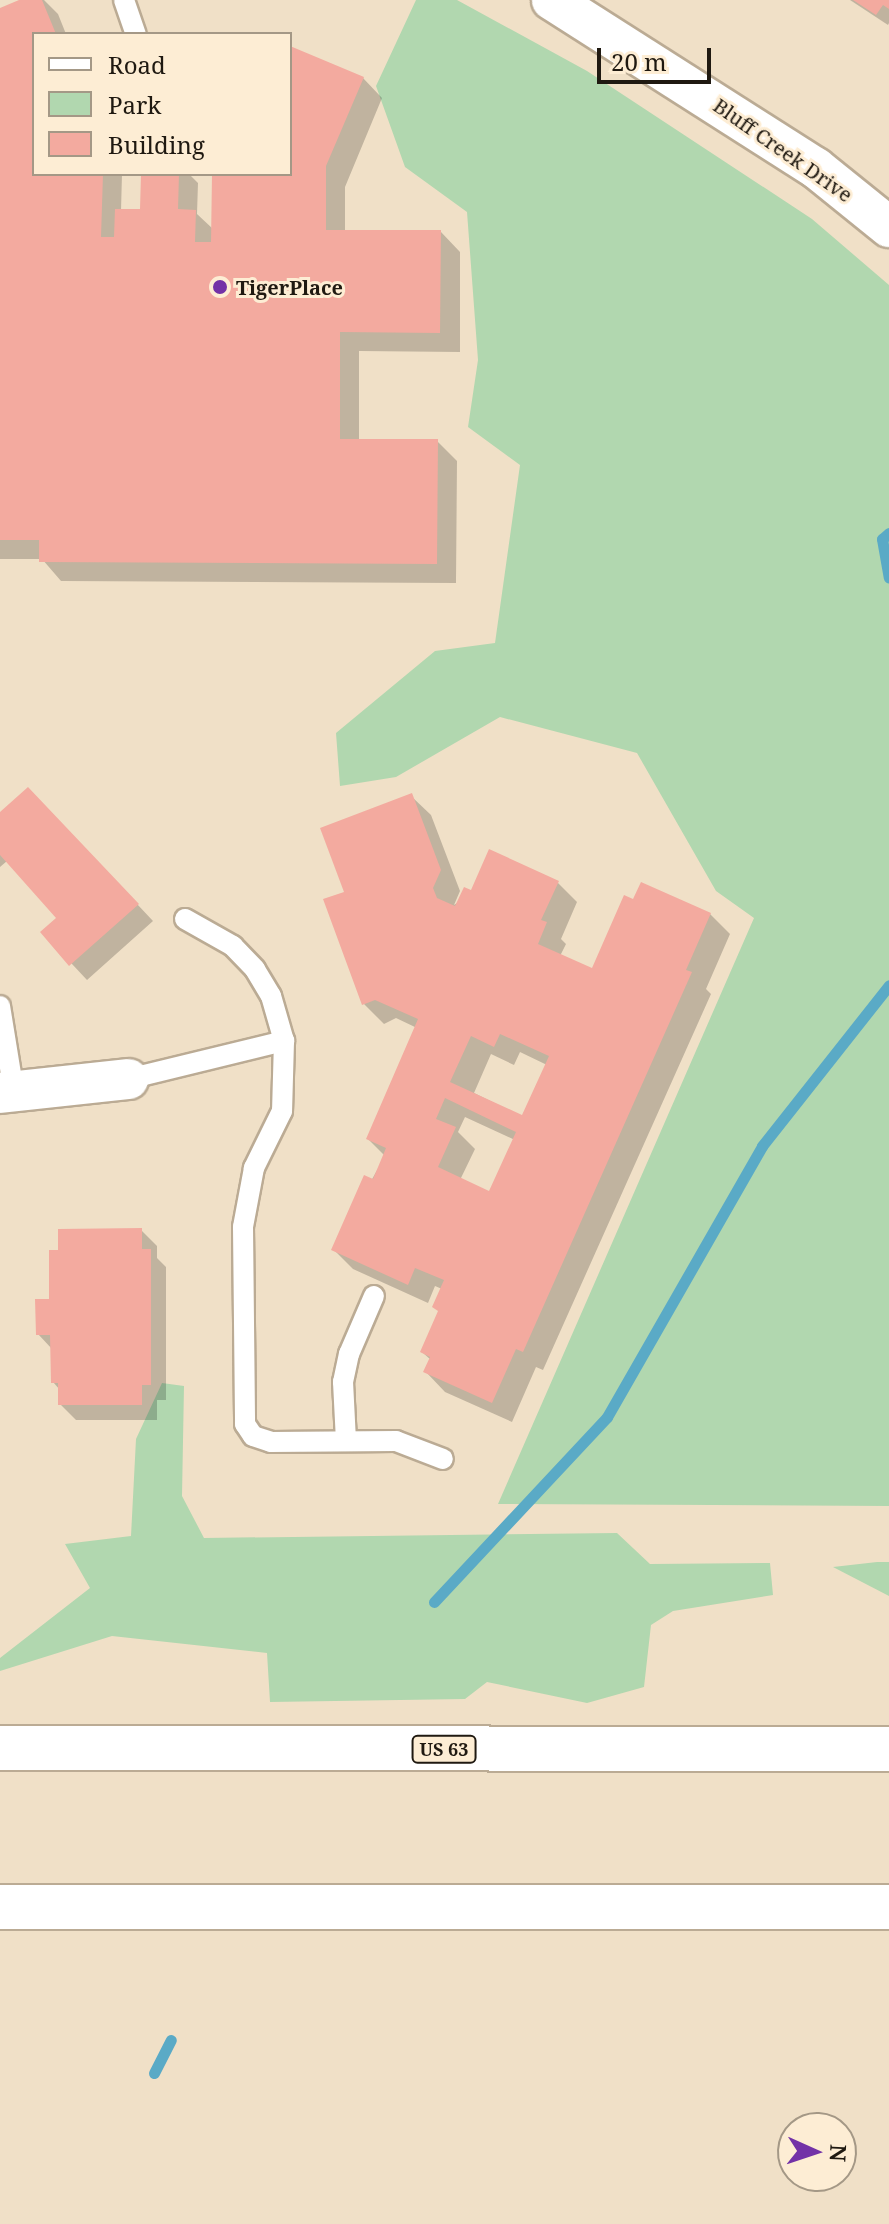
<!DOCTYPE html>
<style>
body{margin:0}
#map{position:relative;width:889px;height:2224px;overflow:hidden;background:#f0e0c7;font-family:"Noto Serif",serif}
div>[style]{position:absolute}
.green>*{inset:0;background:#b1d7af}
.shadow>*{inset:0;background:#0003}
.stream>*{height:11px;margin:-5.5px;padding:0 5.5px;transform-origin:5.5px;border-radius:5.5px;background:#5aaac6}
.building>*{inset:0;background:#f3aa9f}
.roads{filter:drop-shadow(2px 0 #bbab94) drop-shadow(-2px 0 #bbab94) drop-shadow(0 2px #bbab94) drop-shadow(0 -2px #bbab94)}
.service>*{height:20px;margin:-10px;padding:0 10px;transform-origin:10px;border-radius:10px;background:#fff}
.minor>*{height:40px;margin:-20px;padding:0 20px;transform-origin:20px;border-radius:20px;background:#fff}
.motorway>*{height:44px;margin:-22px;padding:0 22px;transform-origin:22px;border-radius:22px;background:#fff}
.dots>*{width:22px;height:22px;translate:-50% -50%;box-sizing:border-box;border:4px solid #fdedd4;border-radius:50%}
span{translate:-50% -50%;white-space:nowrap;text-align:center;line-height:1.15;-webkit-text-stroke:6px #fdedd4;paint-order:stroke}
.shield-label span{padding:2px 6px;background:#fdedd4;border:2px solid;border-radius:6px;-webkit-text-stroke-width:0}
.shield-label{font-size:18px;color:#1f1911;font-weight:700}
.street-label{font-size:20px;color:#1f1911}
.poi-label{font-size:20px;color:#1f1911;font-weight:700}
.left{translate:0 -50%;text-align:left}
.legend{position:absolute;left:32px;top:32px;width:260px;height:144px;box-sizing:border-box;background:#fdedd4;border:2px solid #a49886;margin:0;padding:10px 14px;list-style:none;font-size:24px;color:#1f1911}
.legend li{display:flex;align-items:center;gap:16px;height:40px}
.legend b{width:40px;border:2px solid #a49886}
.north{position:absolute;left:777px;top:2112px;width:80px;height:80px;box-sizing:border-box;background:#fdedd4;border:2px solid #a49886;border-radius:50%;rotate:93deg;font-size:22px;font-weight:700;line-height:32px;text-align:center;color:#1f1911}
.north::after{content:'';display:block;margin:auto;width:28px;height:36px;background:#7332a7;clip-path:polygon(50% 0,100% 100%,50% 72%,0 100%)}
.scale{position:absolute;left:597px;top:48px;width:114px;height:36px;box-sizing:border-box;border:4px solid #1f1911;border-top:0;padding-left:10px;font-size:24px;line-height:28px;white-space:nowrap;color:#1f1911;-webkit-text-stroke:6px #fdedd4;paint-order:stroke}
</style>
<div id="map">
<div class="green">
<div style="clip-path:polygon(416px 0,457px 0,587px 71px,812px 219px,889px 285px,889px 1506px,498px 1504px,754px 918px,716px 891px,637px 753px,500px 717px,396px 777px,340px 786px,336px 733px,435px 651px,495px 643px,520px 465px,468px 427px,478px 360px,467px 212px,405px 167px,376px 86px)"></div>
<div style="clip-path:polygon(162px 1383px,184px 1386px,182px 1496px,204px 1538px,617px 1533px,650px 1564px,770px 1563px,773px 1595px,673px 1611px,651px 1625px,644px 1687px,587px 1703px,487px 1682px,465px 1699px,270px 1702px,267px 1653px,112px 1636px,0 1671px,0 1658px,90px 1588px,65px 1544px,131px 1536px,136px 1439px)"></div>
<div style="clip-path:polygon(889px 1562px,889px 1596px,833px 1567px,877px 1562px)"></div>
</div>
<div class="shadow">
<div style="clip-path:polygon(25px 0,44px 0,58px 14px,66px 34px,34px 34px,34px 174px,122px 174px,121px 211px,142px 211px,143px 174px,189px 174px,198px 183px,197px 214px,213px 229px,214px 174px,290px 174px,290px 48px,363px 78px,382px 98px,345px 187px,345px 232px,441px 232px,460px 252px,460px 352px,359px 351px,359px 441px,437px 441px,457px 461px,456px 583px,61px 581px,42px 559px,0 559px,0 10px)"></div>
<div style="clip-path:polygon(850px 0,889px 0,889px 23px,888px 25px)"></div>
<div style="clip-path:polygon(evenodd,411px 796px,431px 815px,460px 891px,454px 905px,472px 893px,557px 882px,577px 902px,561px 939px,566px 944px,560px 956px,593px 971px,710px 914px,730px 934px,706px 989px,711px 994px,543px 1370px,536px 1367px,512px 1422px,445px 1392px,426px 1372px,431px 1360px,422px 1352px,440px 1313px,442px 1289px,435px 1286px,428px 1303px,353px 1269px,333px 1249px,385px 1156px,368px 1139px,417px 1028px,396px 1018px,384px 1024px,364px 1004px,346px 893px,411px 796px,520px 1052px,547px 1065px,523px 1117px,474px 1093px,491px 1054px,514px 1065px,520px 1052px,411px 796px,465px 1117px,515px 1140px,490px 1194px,460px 1180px,475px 1149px,458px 1132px,465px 1117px)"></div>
<div style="clip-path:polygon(44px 805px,153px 921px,87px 980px,42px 932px,58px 918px,7px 861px,0 867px,0 815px)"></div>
<div style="clip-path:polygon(141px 1230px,157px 1246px,157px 1258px,166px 1267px,166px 1400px,157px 1400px,157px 1420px,76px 1420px,60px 1404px,60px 1390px,53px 1382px,52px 1349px,38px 1334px,51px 1301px)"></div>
</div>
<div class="stream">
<div style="left:889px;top:533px;width:9px;rotate:139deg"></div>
<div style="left:882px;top:539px;width:39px;rotate:80deg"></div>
<div style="left:434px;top:1602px;width:253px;rotate:-46.9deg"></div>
<div style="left:607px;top:1417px;width:312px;rotate:-60.2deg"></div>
<div style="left:762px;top:1146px;width:205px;rotate:-51.7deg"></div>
<div style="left:154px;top:2073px;width:37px;rotate:-63deg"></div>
</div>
<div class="building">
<div style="clip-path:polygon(19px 0,42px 0,56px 34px,34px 34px,34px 174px,103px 174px,101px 237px,114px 237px,115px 209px,140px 209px,141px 174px,179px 174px,178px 209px,196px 210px,195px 242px,211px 242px,212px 174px,290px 174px,290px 46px,364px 77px,326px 166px,326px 230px,441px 230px,440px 333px,340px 332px,340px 439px,438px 439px,437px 564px,39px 562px,39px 540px,0 540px,0 8px)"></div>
<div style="clip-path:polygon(853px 0,889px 0,889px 9px,883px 5px,876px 15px)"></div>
<div style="clip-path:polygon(28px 787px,139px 904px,69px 966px,40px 932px,56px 918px,0 855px,0 812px)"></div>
<div style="clip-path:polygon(evenodd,412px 793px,441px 870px,433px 888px,437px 898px,455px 906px,464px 887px,471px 890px,489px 849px,559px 881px,541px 920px,547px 922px,538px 944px,592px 968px,624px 895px,633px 899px,641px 882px,711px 913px,686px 970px,692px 972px,523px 1352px,516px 1349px,492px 1403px,423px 1372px,430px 1357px,420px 1352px,438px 1311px,432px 1307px,444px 1280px,415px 1268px,408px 1285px,331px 1250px,364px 1175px,373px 1179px,386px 1148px,366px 1139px,418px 1019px,375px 1000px,362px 1005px,323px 899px,344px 892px,320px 828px,412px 793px,500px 1034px,549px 1056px,522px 1115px,450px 1082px,471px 1036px,494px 1047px,500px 1034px,412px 793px,445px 1098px,516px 1132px,489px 1191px,438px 1167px,456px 1127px,436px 1119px,445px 1098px)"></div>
<div style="clip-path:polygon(142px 1228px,142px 1249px,151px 1249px,151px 1385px,142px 1385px,142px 1405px,58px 1405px,58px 1383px,51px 1383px,50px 1335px,36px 1335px,35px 1299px,49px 1299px,49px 1250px,58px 1250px,58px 1229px)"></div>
</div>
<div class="roads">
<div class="service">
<div style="left:124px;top:0;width:36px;rotate:71deg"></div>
<div style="left:0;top:1006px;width:87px;rotate:80.8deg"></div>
<div style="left:284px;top:1041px;width:70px;rotate:91.6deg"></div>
<div style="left:282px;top:1111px;width:64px;rotate:116.2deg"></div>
<div style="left:254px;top:1168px;width:60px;rotate:100.6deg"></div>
<div style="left:243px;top:1227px;width:197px;rotate:89.4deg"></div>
<div style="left:245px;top:1424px;width:14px;rotate:56deg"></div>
<div style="left:253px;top:1436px;width:19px;rotate:18deg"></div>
<div style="left:271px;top:1442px;width:125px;rotate:-0.5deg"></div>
<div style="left:396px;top:1441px;width:50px;rotate:21deg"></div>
<div style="left:128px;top:1079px;width:161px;rotate:-13.7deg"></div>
<div style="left:284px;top:1041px;width:47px;rotate:-106.1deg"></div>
<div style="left:271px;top:996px;width:31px;rotate:-121deg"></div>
<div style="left:255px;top:969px;width:32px;rotate:-134deg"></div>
<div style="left:233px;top:946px;width:55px;rotate:-150.6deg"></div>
<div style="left:346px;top:1441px;width:59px;rotate:-92.9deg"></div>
<div style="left:343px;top:1382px;width:29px;rotate:-78deg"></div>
<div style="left:349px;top:1354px;width:63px;rotate:-66.7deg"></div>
</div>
<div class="minor">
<div style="left:552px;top:0;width:313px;rotate:32.5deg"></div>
<div style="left:816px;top:168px;width:94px;rotate:38.9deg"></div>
<div style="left:0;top:1093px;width:129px;rotate:-6.2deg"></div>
</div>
<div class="motorway">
<div style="left:0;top:1748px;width:889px;rotate:0.06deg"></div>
<div style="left:0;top:1907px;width:889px"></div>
</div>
</div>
<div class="dots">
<div style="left:220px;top:287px;background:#7332a7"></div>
</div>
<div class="shield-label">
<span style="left:444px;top:1749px">US 63</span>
</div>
<div class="street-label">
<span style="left:783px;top:150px;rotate:35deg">Bluff Creek Drive</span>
</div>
<div class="poi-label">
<span class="left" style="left:236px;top:287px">TigerPlace</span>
</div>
<ul class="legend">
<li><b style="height:10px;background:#fff"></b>Road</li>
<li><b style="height:22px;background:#b1d7af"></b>Park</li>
<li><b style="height:22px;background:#f3aa9f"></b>Building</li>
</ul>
<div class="north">N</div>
<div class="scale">20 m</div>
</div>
